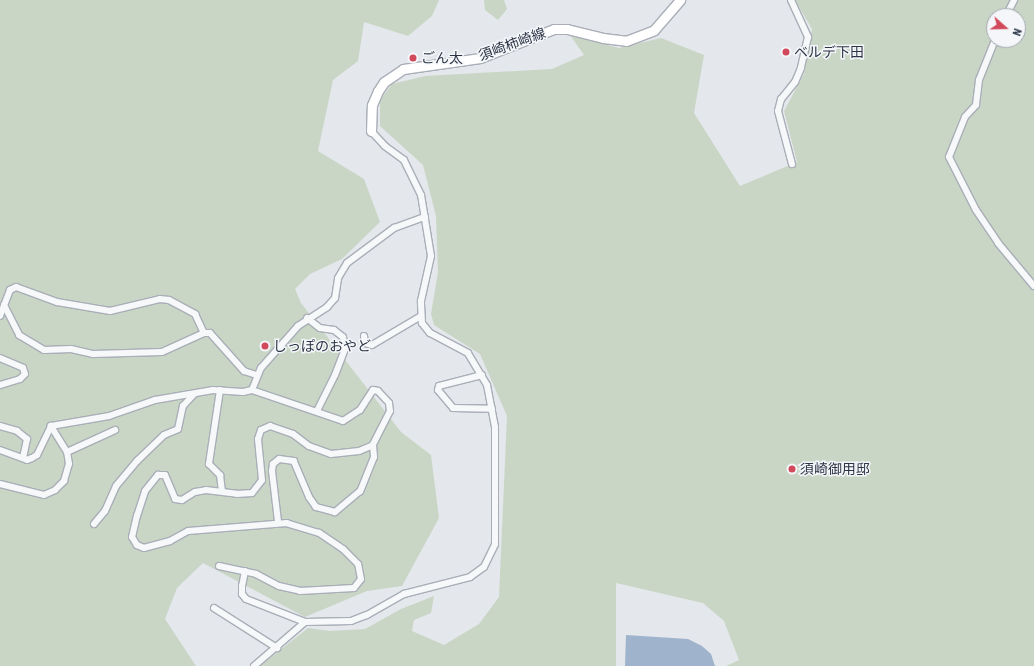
<!DOCTYPE html>
<meta charset="utf-8">
<style>
body{margin:0}
#map{position:relative;width:1034px;height:666px;overflow:hidden;background:#e4e7ec;font-family:"Roboto Condensed","Noto Sans JP",sans-serif}
div>[style]{position:absolute}
.green>*{inset:0;background:#c9d6c5}
.water>*{inset:0;background:#9fb4cc}
.roads{filter:drop-shadow(1px 0 #a9aeb7) drop-shadow(-1px 0 #a9aeb7) drop-shadow(0 1px #a9aeb7) drop-shadow(0 -1px #a9aeb7)}
.street>*{height:6px;margin:-3px;padding:0 3px;transform-origin:3px;border-radius:3px;background:#f7f8fa}
.secondary>*{height:9px;margin:-4.5px;padding:0 4.5px;transform-origin:4.5px;border-radius:4.5px;background:#fff}
.dots>*{width:11px;height:11px;translate:-50% -50%;box-sizing:border-box;border:2px solid #f4f6f9;border-radius:50%}
span{translate:-50% -50%;white-space:nowrap;text-align:center;line-height:1.15;-webkit-text-stroke:3px #f4f6f9;paint-order:stroke}
.street-label{font-size:14px;color:#2b3445}
.poi-label{font-size:14px;color:#2b3445}
.left{translate:0 -50%;text-align:left}
.north{position:absolute;left:986px;top:8px;width:40px;height:40px;box-sizing:border-box;background:#f4f6f9;border:1px solid #a4a8b1;border-radius:50%;rotate:110deg;font-size:11px;font-weight:700;line-height:16px;text-align:center;color:#2b3445}
.north::after{content:'';display:block;margin:auto;width:14px;height:18px;background:#d1495b;clip-path:polygon(50% 0,100% 100%,50% 72%,0 100%)}
</style>
<div id="map">
<div class="green">
<div style="clip-path:polygon(0 0,439px 0,432px 16px,408px 36px,364px 22px,358px 61px,333px 80px,318px 151px,364px 179px,380px 222px,342px 259px,310px 274px,295px 289px,301px 303px,401px 432px,431px 455px,439px 518px,402px 586px,367px 591px,305px 617px,203px 563px,177px 588px,165px 619px,196px 666px,0 666px)"></div>
<div style="clip-path:polygon(484px 0,504px 0,507px 9px,498px 20px,485px 10px)"></div>
<div style="clip-path:polygon(evenodd,795px 0,1034px 0,1034px 666px,726px 666px,739px 660px,724px 621px,703px 603px,616px 583px,616px 666px,260px 666px,308px 628px,330px 631px,365px 629px,401px 609px,434px 596px,431px 613px,414px 620px,412px 631px,444px 645px,479px 624px,499px 597px,507px 416px,480px 354px,434px 325px,431px 314px,438px 272px,436px 216px,423px 165px,380px 126px,380px 100px,392px 84px,425px 76px,552px 69px,584px 55px,570px 35px,619px 48px,661px 38px,704px 55px,694px 113px,740px 186px,797px 162px,784px 111px,804px 74px,812px 29px,795px 0,994px 16px,1018px 16px,1018px 40px,994px 40px,994px 16px)"></div>
</div>
<div class="water">
<div style="clip-path:polygon(626px 635px,688px 639px,702px 646px,711px 654px,715px 666px,625px 666px)"></div>
</div>
<div class="roads">
<div class="street">
<div style="left:791px;top:0;width:41px;rotate:65.3deg"></div>
<div style="left:808px;top:37px;width:32px;rotate:103deg"></div>
<div style="left:801px;top:68px;width:15px;rotate:113deg"></div>
<div style="left:795px;top:82px;width:22px;rotate:129deg"></div>
<div style="left:781px;top:99px;width:12px;rotate:104deg"></div>
<div style="left:778px;top:111px;width:55px;rotate:75.2deg"></div>
<div style="left:1006px;top:16px;width:18px;rotate:-63deg"></div>
<div style="left:995px;top:40px;width:43px;rotate:111.8deg"></div>
<div style="left:979px;top:80px;width:25px;rotate:97deg"></div>
<div style="left:976px;top:105px;width:16px;rotate:133deg"></div>
<div style="left:965px;top:117px;width:43px;rotate:111.8deg"></div>
<div style="left:949px;top:157px;width:59px;rotate:63deg"></div>
<div style="left:976px;top:210px;width:40px;rotate:56deg"></div>
<div style="left:998px;top:243px;width:56px;rotate:50.1deg"></div>
<div style="left:4px;top:305px;width:34px;rotate:63deg"></div>
<div style="left:19px;top:335px;width:29px;rotate:31deg"></div>
<div style="left:44px;top:350px;width:27px;rotate:-2deg"></div>
<div style="left:71px;top:349px;width:23px;rotate:13deg"></div>
<div style="left:93px;top:354px;width:69px;rotate:-1.7deg"></div>
<div style="left:162px;top:352px;width:46px;rotate:-24.3deg"></div>
<div style="left:204px;top:333px;width:6px"></div>
<div style="left:210px;top:333px;width:51px;rotate:48.2deg"></div>
<div style="left:244px;top:371px;width:13px;rotate:18deg"></div>
<div style="left:0;top:316px;width:28px;rotate:-69deg"></div>
<div style="left:10px;top:290px;width:7px;rotate:-27deg"></div>
<div style="left:16px;top:287px;width:44px;rotate:20.1deg"></div>
<div style="left:57px;top:302px;width:54px;rotate:9.6deg"></div>
<div style="left:110px;top:311px;width:51px;rotate:-13.5deg"></div>
<div style="left:160px;top:299px;width:9px;rotate:6deg"></div>
<div style="left:169px;top:300px;width:30px;rotate:28deg"></div>
<div style="left:195px;top:314px;width:21px;rotate:65deg"></div>
<div style="left:307px;top:318px;width:16px;rotate:38deg"></div>
<div style="left:320px;top:328px;width:14px;rotate:8deg"></div>
<div style="left:334px;top:330px;width:11px;rotate:38deg"></div>
<div style="left:343px;top:337px;width:12px;rotate:81deg"></div>
<div style="left:345px;top:349px;width:28px;rotate:111deg"></div>
<div style="left:335px;top:375px;width:40px;rotate:116.6deg"></div>
<div style="left:364px;top:336px;width:7px;rotate:82deg"></div>
<div style="left:365px;top:343px;width:7px;rotate:16deg"></div>
<div style="left:372px;top:345px;width:57px;rotate:-30.6deg"></div>
<div style="left:0;top:358px;width:25px;rotate:23deg"></div>
<div style="left:23px;top:368px;width:6px;rotate:72deg"></div>
<div style="left:25px;top:374px;width:7px;rotate:135deg"></div>
<div style="left:20px;top:379px;width:21px;rotate:163deg"></div>
<div style="left:482px;top:375px;width:44px;rotate:165.7deg"></div>
<div style="left:439px;top:386px;width:4px;rotate:104deg"></div>
<div style="left:438px;top:390px;width:23px;rotate:50deg"></div>
<div style="left:453px;top:408px;width:39px;rotate:1deg"></div>
<div style="left:220px;top:390px;width:75px;rotate:98.5deg"></div>
<div style="left:209px;top:464px;width:16px;rotate:45deg"></div>
<div style="left:220px;top:475px;width:16px;rotate:83deg"></div>
<div style="left:252px;top:390px;width:24px;rotate:-68deg"></div>
<div style="left:261px;top:368px;width:56px;rotate:-48.6deg"></div>
<div style="left:298px;top:326px;width:35px;rotate:-33deg"></div>
<div style="left:327px;top:307px;width:12px;rotate:-48deg"></div>
<div style="left:335px;top:298px;width:20px;rotate:-81deg"></div>
<div style="left:338px;top:278px;width:17px;rotate:-59deg"></div>
<div style="left:347px;top:263px;width:59px;rotate:-36.7deg"></div>
<div style="left:394px;top:228px;width:33px;rotate:-20deg"></div>
<div style="left:0;top:426px;width:18px;rotate:16deg"></div>
<div style="left:17px;top:431px;width:13px;rotate:39deg"></div>
<div style="left:27px;top:439px;width:19px;rotate:102deg"></div>
<div style="left:51px;top:426px;width:59px;rotate:-9.8deg"></div>
<div style="left:109px;top:416px;width:49px;rotate:-19.2deg"></div>
<div style="left:155px;top:400px;width:59px;rotate:-9.8deg"></div>
<div style="left:213px;top:390px;width:30px;rotate:4deg"></div>
<div style="left:243px;top:392px;width:9px;rotate:-13deg"></div>
<div style="left:252px;top:390px;width:96px;rotate:18.8deg"></div>
<div style="left:343px;top:421px;width:20px;rotate:-33deg"></div>
<div style="left:360px;top:410px;width:24px;rotate:-57deg"></div>
<div style="left:373px;top:390px;width:5px;rotate:11deg"></div>
<div style="left:378px;top:391px;width:16px;rotate:47deg"></div>
<div style="left:389px;top:403px;width:8px;rotate:83deg"></div>
<div style="left:390px;top:411px;width:38px;rotate:117deg"></div>
<div style="left:373px;top:445px;width:12px;rotate:85deg"></div>
<div style="left:374px;top:457px;width:37px;rotate:112deg"></div>
<div style="left:360px;top:491px;width:33px;rotate:140deg"></div>
<div style="left:335px;top:512px;width:20px;rotate:-165deg"></div>
<div style="left:316px;top:507px;width:12px;rotate:-125deg"></div>
<div style="left:309px;top:497px;width:39px;rotate:-113deg"></div>
<div style="left:294px;top:461px;width:15px;rotate:-172deg"></div>
<div style="left:279px;top:459px;width:8px;rotate:140deg"></div>
<div style="left:273px;top:464px;width:7px;rotate:98deg"></div>
<div style="left:272px;top:471px;width:50px;rotate:83.2deg"></div>
<div style="left:0;top:450px;width:29px;rotate:20deg"></div>
<div style="left:27px;top:460px;width:5px;rotate:-22deg"></div>
<div style="left:32px;top:458px;width:6px;rotate:-31deg"></div>
<div style="left:37px;top:455px;width:32px;rotate:-64deg"></div>
<div style="left:67px;top:452px;width:53px;rotate:-24.6deg"></div>
<div style="left:0;top:484px;width:45px;rotate:14deg"></div>
<div style="left:44px;top:495px;width:12px;rotate:-24deg"></div>
<div style="left:55px;top:490px;width:13px;rotate:-45deg"></div>
<div style="left:64px;top:481px;width:18px;rotate:-74deg"></div>
<div style="left:69px;top:464px;width:12px;rotate:-99deg"></div>
<div style="left:67px;top:452px;width:31px;rotate:-122deg"></div>
<div style="left:94px;top:524px;width:17px;rotate:-50deg"></div>
<div style="left:105px;top:511px;width:27px;rotate:-66deg"></div>
<div style="left:116px;top:486px;width:33px;rotate:-50deg"></div>
<div style="left:137px;top:461px;width:37px;rotate:-44deg"></div>
<div style="left:164px;top:435px;width:15px;rotate:-23deg"></div>
<div style="left:178px;top:429px;width:24px;rotate:-78deg"></div>
<div style="left:183px;top:406px;width:16px;rotate:-47deg"></div>
<div style="left:219px;top:566px;width:38px;rotate:12deg"></div>
<div style="left:256px;top:574px;width:26px;rotate:28deg"></div>
<div style="left:279px;top:586px;width:22px;rotate:13deg"></div>
<div style="left:300px;top:591px;width:54px;rotate:-3.2deg"></div>
<div style="left:354px;top:588px;width:11px;rotate:-52deg"></div>
<div style="left:361px;top:579px;width:15px;rotate:-101deg"></div>
<div style="left:358px;top:564px;width:21px;rotate:-135deg"></div>
<div style="left:343px;top:549px;width:29px;rotate:-146deg"></div>
<div style="left:319px;top:533px;width:34px;rotate:-163deg"></div>
<div style="left:287px;top:523px;width:99px;rotate:175.4deg"></div>
<div style="left:188px;top:531px;width:21px;rotate:151deg"></div>
<div style="left:170px;top:541px;width:27px;rotate:165deg"></div>
<div style="left:144px;top:548px;width:8px;rotate:-157deg"></div>
<div style="left:137px;top:545px;width:9px;rotate:-122deg"></div>
<div style="left:132px;top:537px;width:22px;rotate:-77deg"></div>
<div style="left:137px;top:516px;width:26px;rotate:-72deg"></div>
<div style="left:145px;top:491px;width:21px;rotate:-51deg"></div>
<div style="left:158px;top:475px;width:7px"></div>
<div style="left:165px;top:475px;width:26px;rotate:67deg"></div>
<div style="left:175px;top:499px;width:7px;rotate:8deg"></div>
<div style="left:182px;top:500px;width:15px;rotate:-32deg"></div>
<div style="left:195px;top:492px;width:11px;rotate:-10deg"></div>
<div style="left:206px;top:490px;width:31px;rotate:7deg"></div>
<div style="left:237px;top:494px;width:15px;rotate:-4deg"></div>
<div style="left:252px;top:493px;width:16px;rotate:-52deg"></div>
<div style="left:262px;top:480px;width:41px;rotate:-95.6deg"></div>
<div style="left:258px;top:439px;width:9px;rotate:-72deg"></div>
<div style="left:261px;top:430px;width:10px;rotate:-24deg"></div>
<div style="left:270px;top:426px;width:24px;rotate:19deg"></div>
<div style="left:293px;top:434px;width:20px;rotate:37deg"></div>
<div style="left:309px;top:446px;width:23px;rotate:20deg"></div>
<div style="left:331px;top:454px;width:28px;rotate:-6deg"></div>
<div style="left:359px;top:451px;width:15px;rotate:-23deg"></div>
<div style="left:245px;top:571px;width:15px;rotate:101deg"></div>
<div style="left:242px;top:586px;width:8px;rotate:90deg"></div>
<div style="left:242px;top:594px;width:6px;rotate:51deg"></div>
<div style="left:246px;top:599px;width:63px;rotate:21.3deg"></div>
<div style="left:214px;top:608px;width:75px;rotate:32.4deg"></div>
<div style="left:254px;top:666px;width:67px;rotate:-40.8deg"></div>
<div style="left:305px;top:622px;width:46px;rotate:-1.2deg"></div>
<div style="left:351px;top:621px;width:17px;rotate:-21deg"></div>
<div style="left:367px;top:615px;width:43px;rotate:-29.6deg"></div>
<div style="left:404px;top:594px;width:68px;rotate:-14.4deg"></div>
<div style="left:470px;top:577px;width:17px;rotate:-36deg"></div>
<div style="left:484px;top:567px;width:25px;rotate:-64deg"></div>
<div style="left:495px;top:544px;width:117px;rotate:-90deg"></div>
<div style="left:495px;top:427px;width:43px;rotate:-100.8deg"></div>
<div style="left:487px;top:385px;width:37px;rotate:-121deg"></div>
<div style="left:468px;top:353px;width:43px;rotate:-152.2deg"></div>
<div style="left:430px;top:333px;width:13px;rotate:-129deg"></div>
<div style="left:422px;top:323px;width:22px;rotate:-93deg"></div>
<div style="left:421px;top:301px;width:46px;rotate:-77.5deg"></div>
<div style="left:431px;top:256px;width:62px;rotate:-99.3deg"></div>
<div style="left:421px;top:195px;width:39px;rotate:-116deg"></div>
<div style="left:404px;top:160px;width:24px;rotate:-144deg"></div>
<div style="left:385px;top:146px;width:21px;rotate:-133deg"></div>
</div>
<div class="secondary">
<div style="left:371px;top:131px;width:26px;rotate:-88deg"></div>
<div style="left:372px;top:105px;width:15px;rotate:-67deg"></div>
<div style="left:378px;top:91px;width:11px;rotate:-56deg"></div>
<div style="left:384px;top:82px;width:23px;rotate:-34deg"></div>
<div style="left:403px;top:69px;width:78px;rotate:-8.1deg"></div>
<div style="left:480px;top:58px;width:79px;rotate:-21.4deg"></div>
<div style="left:554px;top:29px;width:13px"></div>
<div style="left:567px;top:29px;width:37px;rotate:14deg"></div>
<div style="left:603px;top:38px;width:23px;rotate:7deg"></div>
<div style="left:626px;top:41px;width:30px;rotate:-21deg"></div>
<div style="left:654px;top:30px;width:40px;rotate:-49deg"></div>
</div>
</div>
<div class="dots">
<div style="left:786px;top:52px;background:#d1495b"></div>
<div style="left:413px;top:58px;background:#d1495b"></div>
<div style="left:265px;top:346px;background:#d1495b"></div>
<div style="left:792px;top:469px;background:#d1495b"></div>
</div>
<div class="street-label">
<span style="left:512px;top:44px;rotate:-20deg">須崎柿崎線</span>
</div>
<div class="poi-label">
<span class="left" style="left:794px;top:52px">ベルデ下田</span>
<span class="left" style="left:421px;top:58px">ごん太</span>
<span class="left" style="left:273px;top:346px">しっぽのおやど</span>
<span class="left" style="left:800px;top:469px">須崎御用邸</span>
</div>
<div class="north">N</div>
</div>
